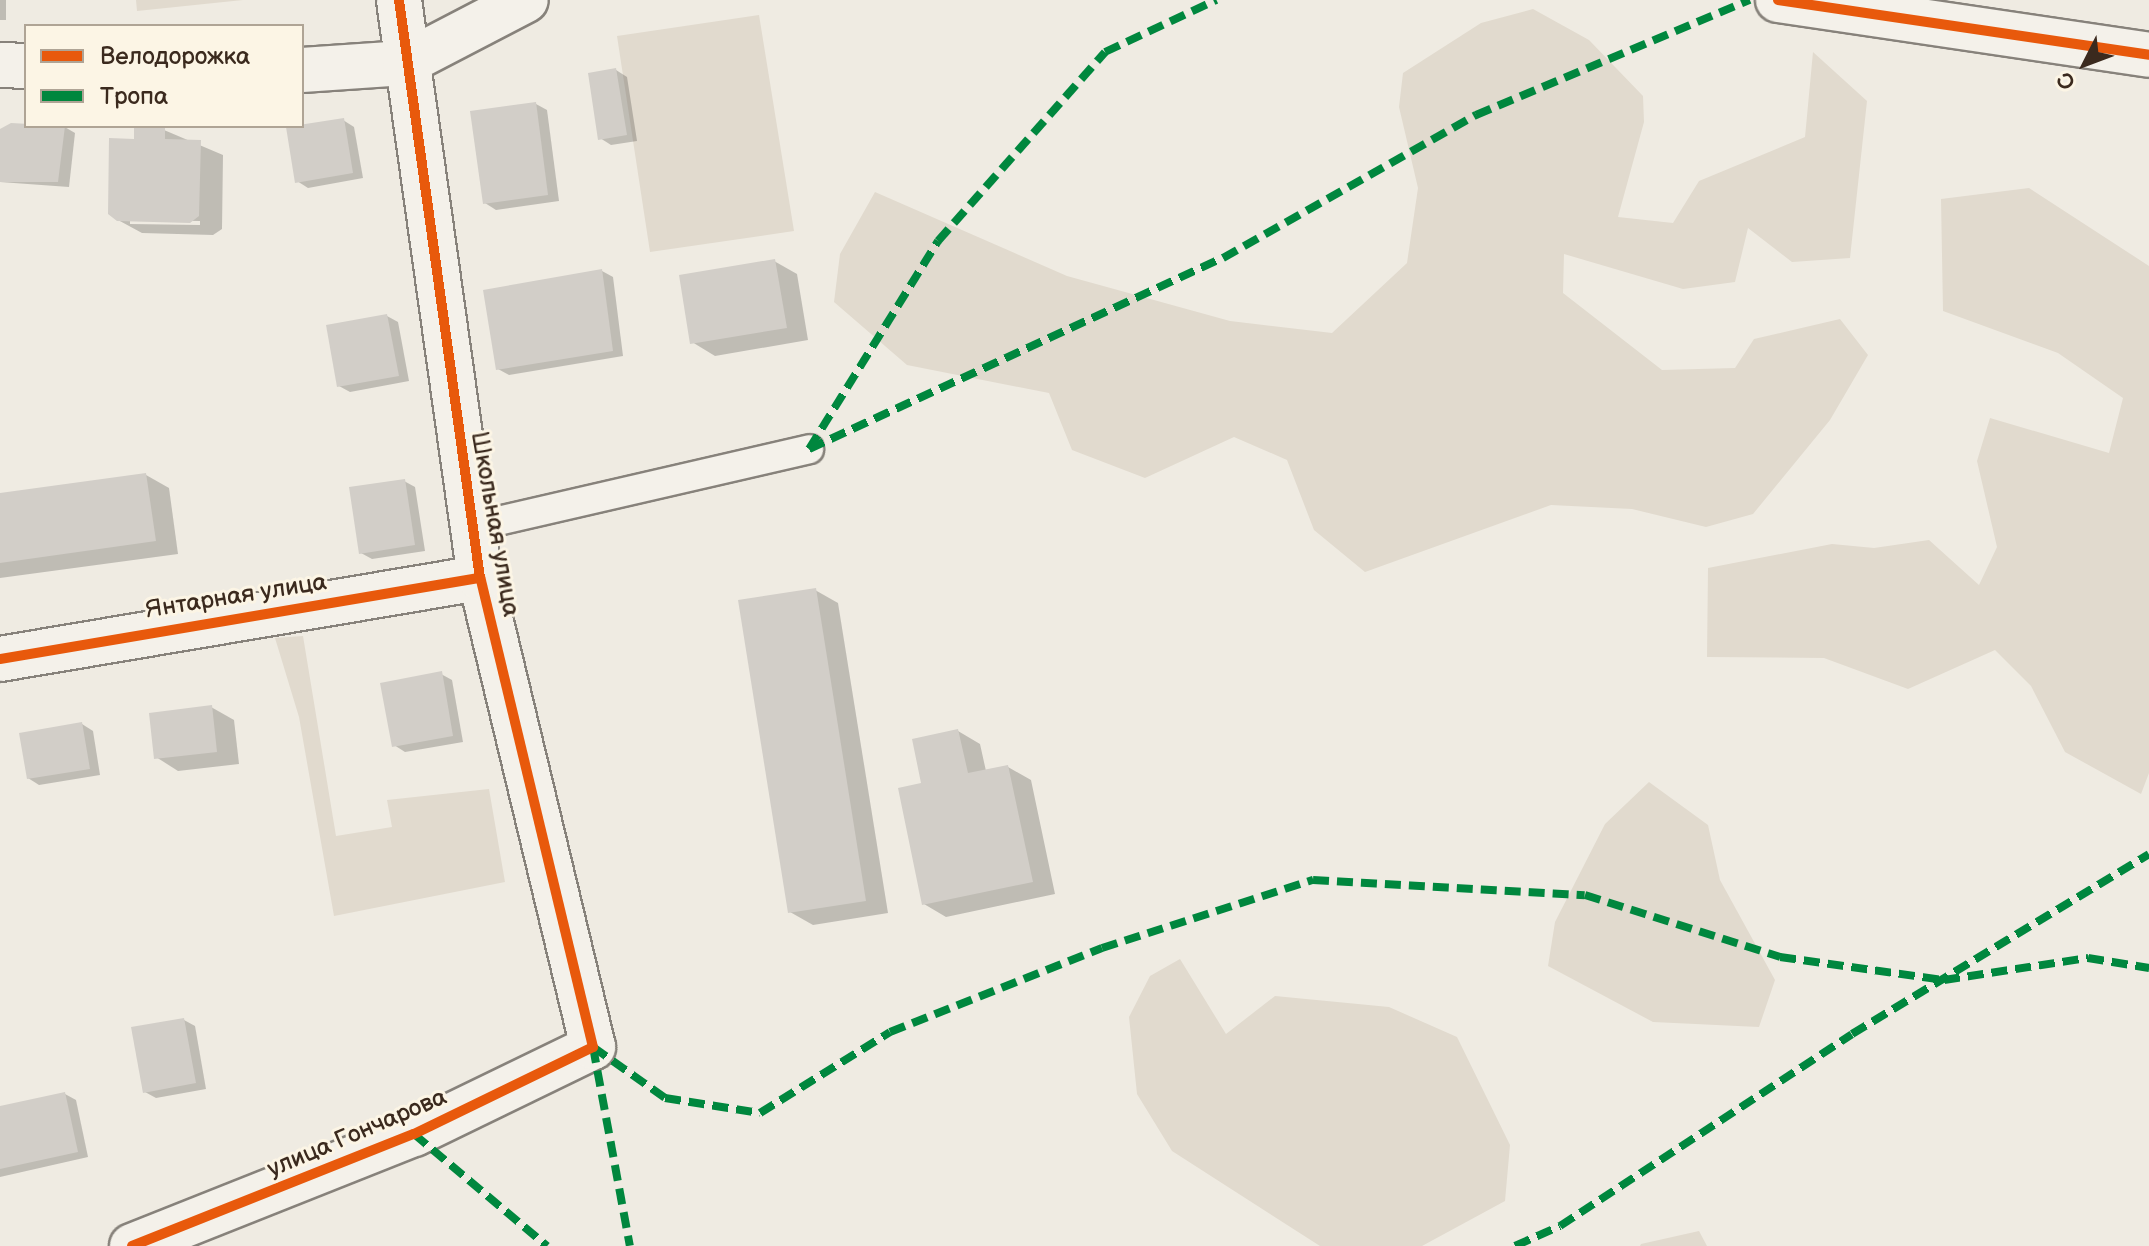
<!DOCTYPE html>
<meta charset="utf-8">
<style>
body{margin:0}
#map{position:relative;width:2149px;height:1246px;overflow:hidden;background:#efebe2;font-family:"Balsamiq Sans",sans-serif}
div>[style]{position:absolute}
.green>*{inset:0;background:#e1dace}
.shadow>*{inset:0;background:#0003}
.building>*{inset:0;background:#d2cec8}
.roads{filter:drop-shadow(2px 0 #87827b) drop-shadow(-2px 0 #87827b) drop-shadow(0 2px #87827b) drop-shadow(0 -2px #87827b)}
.service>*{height:28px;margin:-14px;padding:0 14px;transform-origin:14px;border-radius:14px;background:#f4f1ea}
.minor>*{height:44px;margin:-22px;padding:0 22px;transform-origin:22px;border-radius:22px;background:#f4f1ea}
.quiet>*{height:8px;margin-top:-4px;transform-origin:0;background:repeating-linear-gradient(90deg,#00873e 0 16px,transparent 0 24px)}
.cycleway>*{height:10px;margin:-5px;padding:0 5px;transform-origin:5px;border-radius:5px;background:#e8590c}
span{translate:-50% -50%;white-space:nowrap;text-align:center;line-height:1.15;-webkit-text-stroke:6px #fcf5e5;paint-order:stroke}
.street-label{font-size:24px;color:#3b2a1e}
.legend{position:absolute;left:24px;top:24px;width:280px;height:104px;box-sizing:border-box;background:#fcf5e5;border:2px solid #afa495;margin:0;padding:10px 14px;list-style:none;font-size:24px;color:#3b2a1e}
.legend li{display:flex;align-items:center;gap:16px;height:40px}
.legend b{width:40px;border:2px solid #afa495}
.north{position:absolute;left:2045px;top:24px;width:80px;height:80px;-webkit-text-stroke:6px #fcf5e5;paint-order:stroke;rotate:228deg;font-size:22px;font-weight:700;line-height:32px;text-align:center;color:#3b2a1e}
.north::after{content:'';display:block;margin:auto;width:28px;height:36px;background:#3b2a1e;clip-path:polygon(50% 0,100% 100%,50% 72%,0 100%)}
</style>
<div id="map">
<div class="green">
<div style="clip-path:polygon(136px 0,243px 0,137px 11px)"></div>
<div style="clip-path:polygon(1533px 9px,1589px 40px,1643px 96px,1644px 122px,1618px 217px,1673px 223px,1699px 181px,1805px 137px,1813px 52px,1867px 101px,1850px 258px,1792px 262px,1748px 228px,1735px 282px,1683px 289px,1564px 254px,1563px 293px,1662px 370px,1735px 368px,1754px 339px,1840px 319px,1868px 355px,1830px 420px,1753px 514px,1706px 527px,1632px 509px,1551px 505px,1365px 572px,1314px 530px,1287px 460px,1234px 437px,1145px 478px,1072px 450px,1049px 393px,907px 365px,834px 302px,840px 254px,875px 192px,1067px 276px,1230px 321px,1332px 333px,1407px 263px,1418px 188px,1399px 107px,1403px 73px,1481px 23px)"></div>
<div style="clip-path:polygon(759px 15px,794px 231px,650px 252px,617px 36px)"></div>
<div style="clip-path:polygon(2029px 188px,2149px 266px,2149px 773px,2141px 794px,2065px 752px,2031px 686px,1995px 650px,1908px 689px,1824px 658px,1707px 657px,1708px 568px,1832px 544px,1874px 548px,1929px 540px,1979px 585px,1997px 547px,1977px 461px,1990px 418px,2109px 453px,2123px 398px,2058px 353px,1943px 311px,1941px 199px)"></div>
<div style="clip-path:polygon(303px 636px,336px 836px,392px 827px,387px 800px,489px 789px,505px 882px,334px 916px,299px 717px,275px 638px)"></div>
<div style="clip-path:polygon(1649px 782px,1708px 825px,1720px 880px,1775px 980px,1759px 1027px,1653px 1022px,1548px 966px,1555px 922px,1605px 824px)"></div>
<div style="clip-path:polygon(1180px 959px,1226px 1034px,1275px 996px,1389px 1007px,1457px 1037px,1510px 1145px,1505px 1201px,1422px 1246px,1320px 1246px,1172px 1151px,1137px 1094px,1129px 1017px,1150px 976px)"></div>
<div style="clip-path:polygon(1699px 1231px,1707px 1246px,1640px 1246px,1641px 1244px)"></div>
</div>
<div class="shadow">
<div style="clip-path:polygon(0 0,6px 0,6px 20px,0 20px)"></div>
<div style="clip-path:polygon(616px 70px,627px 77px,637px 141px,611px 145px,600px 138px)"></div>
<div style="clip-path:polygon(536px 104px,547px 110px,559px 201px,496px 210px,485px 203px)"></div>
<div style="clip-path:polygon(343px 120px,354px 127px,363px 178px,308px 188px,297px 181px)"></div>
<div style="clip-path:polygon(63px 126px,75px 133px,69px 187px,0 182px,0 130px)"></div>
<div style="clip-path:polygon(evenodd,164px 130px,223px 155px,222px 229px,213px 235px,142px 233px,118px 220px,136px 141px,164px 130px,130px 220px,200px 221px,200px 225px,130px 224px,130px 220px)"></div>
<div style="clip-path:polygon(774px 261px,797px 274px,808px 340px,715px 356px,692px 342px)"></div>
<div style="clip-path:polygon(602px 271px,613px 277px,623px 356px,509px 375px,498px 369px)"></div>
<div style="clip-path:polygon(387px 316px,398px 322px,409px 381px,350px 392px,339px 386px)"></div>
<div style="clip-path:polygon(146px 475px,169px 488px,178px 554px,0 578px,0 495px)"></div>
<div style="clip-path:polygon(404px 481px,415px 487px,425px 551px,372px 559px,361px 553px)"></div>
<div style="clip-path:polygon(815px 590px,838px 603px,888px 913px,813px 925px,790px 912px)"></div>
<div style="clip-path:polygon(441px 674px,452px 680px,463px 742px,405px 752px,394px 745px)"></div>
<div style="clip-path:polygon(211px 707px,234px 720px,239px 764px,178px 771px,156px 757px)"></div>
<div style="clip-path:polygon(82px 724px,93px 731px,100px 775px,39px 785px,28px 778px)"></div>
<div style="clip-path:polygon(958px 731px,980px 744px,986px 771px,1008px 767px,1031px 780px,1055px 894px,946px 917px,924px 904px,924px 784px)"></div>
<div style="clip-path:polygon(184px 1020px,195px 1026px,206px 1089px,156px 1098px,145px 1092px)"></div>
<div style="clip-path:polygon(65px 1094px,76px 1100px,88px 1157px,0 1177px,0 1108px)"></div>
</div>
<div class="building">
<div style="clip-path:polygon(616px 68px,627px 135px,598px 140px,588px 73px)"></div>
<div style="clip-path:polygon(536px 102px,548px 195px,483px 204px,470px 111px)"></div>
<div style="clip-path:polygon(344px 118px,353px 173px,295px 183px,286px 127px)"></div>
<div style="clip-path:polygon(11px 123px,65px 126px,58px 182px,0 182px,0 129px)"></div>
<div style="clip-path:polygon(134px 127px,165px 128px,165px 139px,201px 140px,199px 216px,190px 223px,117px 221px,108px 214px,109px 138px,134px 139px)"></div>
<div style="clip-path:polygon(775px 259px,787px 328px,690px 344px,679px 275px)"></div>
<div style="clip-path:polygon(602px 269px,613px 351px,496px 370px,483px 290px)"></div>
<div style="clip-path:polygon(387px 314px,399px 376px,337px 387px,326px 325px)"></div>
<div style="clip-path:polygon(146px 473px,156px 541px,0 563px,0 493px)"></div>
<div style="clip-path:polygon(405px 479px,415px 545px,359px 554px,349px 487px)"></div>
<div style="clip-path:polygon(816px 588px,866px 901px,788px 913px,738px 600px)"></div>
<div style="clip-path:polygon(442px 671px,453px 736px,392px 747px,380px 683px)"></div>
<div style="clip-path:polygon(212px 705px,217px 752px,154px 759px,149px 713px)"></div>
<div style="clip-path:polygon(82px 722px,90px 769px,27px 779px,19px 733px)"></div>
<div style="clip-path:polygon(958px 729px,968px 773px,1008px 765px,1033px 882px,922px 905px,898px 788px,921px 783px,912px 739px)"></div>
<div style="clip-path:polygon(184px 1018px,196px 1083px,143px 1093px,131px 1027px)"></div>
<div style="clip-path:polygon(65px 1092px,78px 1152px,0 1169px,0 1106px)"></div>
</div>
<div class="roads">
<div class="service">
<div style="left:472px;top:527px;width:346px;rotate:-13deg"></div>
</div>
<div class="minor">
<div style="left:1778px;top:0;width:375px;rotate:8.4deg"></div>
<div style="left:0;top:65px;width:26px;rotate:2deg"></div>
<div style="left:302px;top:70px;width:103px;rotate:-3.9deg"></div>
<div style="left:405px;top:63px;width:136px;rotate:-27.5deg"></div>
<div style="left:0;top:659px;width:487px;rotate:-9.6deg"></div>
<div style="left:132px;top:1246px;width:303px;rotate:-21.7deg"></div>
<div style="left:414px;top:1134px;width:199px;rotate:-25.9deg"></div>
<div style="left:593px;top:1047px;width:482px;rotate:-103.5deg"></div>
<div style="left:480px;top:578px;width:584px;rotate:-97.98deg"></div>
</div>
</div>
<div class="quiet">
<div style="left:809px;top:449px;width:456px;rotate:-24.8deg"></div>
<div style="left:1223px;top:258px;width:291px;rotate:-29.5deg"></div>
<div style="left:1476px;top:115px;width:297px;rotate:-22.8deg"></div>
<div style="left:809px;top:449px;width:245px;rotate:-58.2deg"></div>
<div style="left:938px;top:241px;width:252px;rotate:-48.5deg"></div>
<div style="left:1105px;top:52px;width:123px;rotate:-25.1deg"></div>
<div style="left:593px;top:1047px;width:88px;rotate:35.3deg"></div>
<div style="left:665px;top:1098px;width:96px;rotate:9deg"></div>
<div style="left:760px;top:1113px;width:153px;rotate:-31.9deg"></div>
<div style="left:890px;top:1032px;width:228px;rotate:-21.6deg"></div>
<div style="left:1102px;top:948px;width:222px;rotate:-17.9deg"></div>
<div style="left:1313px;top:880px;width:272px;rotate:3.2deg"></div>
<div style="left:1585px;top:895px;width:205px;rotate:17.6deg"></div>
<div style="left:1780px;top:957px;width:166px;rotate:8deg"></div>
<div style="left:1944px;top:980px;width:146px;rotate:-8.7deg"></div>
<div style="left:2088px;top:958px;width:62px;rotate:9.3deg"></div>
<div style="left:593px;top:1047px;width:202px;rotate:79.5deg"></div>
<div style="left:414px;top:1134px;width:174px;rotate:40.1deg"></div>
<div style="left:1515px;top:1246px;width:49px;rotate:-24deg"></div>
<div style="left:1560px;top:1226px;width:349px;rotate:-33.3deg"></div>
<div style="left:1852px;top:1034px;width:347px;rotate:-31.2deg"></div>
</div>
<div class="cycleway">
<div style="left:1778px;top:0;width:375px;rotate:8.4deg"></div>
<div style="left:0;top:659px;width:487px;rotate:-9.6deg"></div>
<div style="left:132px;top:1246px;width:303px;rotate:-21.7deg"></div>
<div style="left:414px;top:1134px;width:199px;rotate:-25.9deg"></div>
<div style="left:593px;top:1047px;width:482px;rotate:-103.5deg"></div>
<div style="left:480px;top:578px;width:584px;rotate:-97.98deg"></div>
</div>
<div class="street-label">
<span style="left:495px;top:524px;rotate:80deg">Школьная улица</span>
<span style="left:236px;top:596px;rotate:-9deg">Янтарная улица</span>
<span style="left:357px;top:1133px;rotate:-23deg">улица Гончарова</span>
</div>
<ul class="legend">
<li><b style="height:10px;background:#e8590c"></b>Велодорожка</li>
<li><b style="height:10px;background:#00873e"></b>Тропа</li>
</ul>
<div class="north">С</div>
</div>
